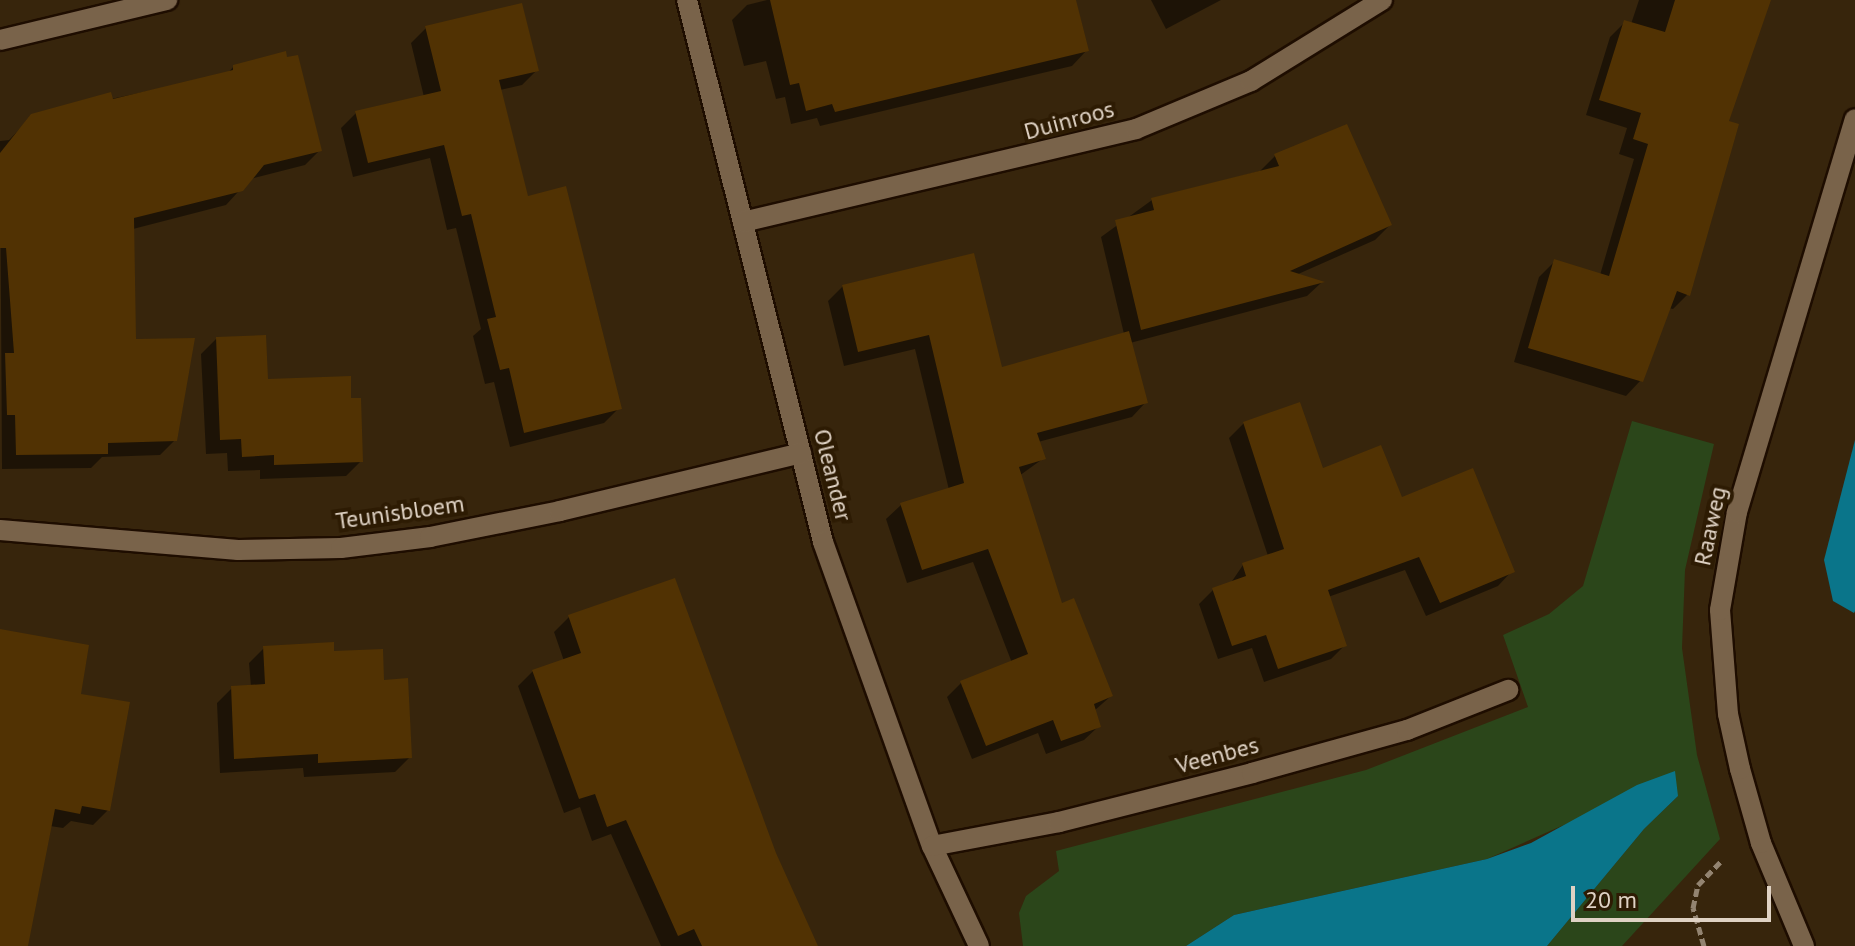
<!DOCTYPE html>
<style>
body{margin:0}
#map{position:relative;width:1855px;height:946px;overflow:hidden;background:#37250c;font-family:"PT Sans",sans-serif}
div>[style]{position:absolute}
.green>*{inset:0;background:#2b461a}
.water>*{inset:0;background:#0a758a}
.shadow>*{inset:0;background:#0007}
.building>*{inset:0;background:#513203}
.path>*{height:5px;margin-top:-2.5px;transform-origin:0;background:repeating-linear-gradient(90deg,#938471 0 8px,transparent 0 12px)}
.roads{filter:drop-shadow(2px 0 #1e0d00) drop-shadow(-2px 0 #1e0d00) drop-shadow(0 2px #1e0d00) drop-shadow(0 -2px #1e0d00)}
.street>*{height:20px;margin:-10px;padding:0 10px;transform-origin:10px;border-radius:10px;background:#79634a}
span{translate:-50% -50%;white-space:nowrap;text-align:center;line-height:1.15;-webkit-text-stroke:8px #2d1b03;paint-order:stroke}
.street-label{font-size:24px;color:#dfd2c4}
.scale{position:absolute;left:1571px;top:886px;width:200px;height:36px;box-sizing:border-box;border:4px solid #dfd2c4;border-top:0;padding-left:10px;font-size:24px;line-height:28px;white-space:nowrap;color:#dfd2c4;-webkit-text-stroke:6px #2d1b03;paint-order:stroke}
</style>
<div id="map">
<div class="green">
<div style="clip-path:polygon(1632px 421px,1714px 444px,1685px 570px,1682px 648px,1697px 755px,1720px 839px,1622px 946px,1547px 946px,1644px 829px,1678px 796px,1575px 820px,1487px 859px,1234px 915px,1186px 946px,1023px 946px,1019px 913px,1026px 896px,1059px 871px,1056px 851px,1366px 770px,1528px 707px,1503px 635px,1549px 614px,1583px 586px)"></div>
</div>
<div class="water">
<div style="clip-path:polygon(1855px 440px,1855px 611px,1854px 613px,1833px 601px,1824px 560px)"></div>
<div style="clip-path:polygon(1675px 771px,1678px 796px,1644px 829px,1547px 946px,1186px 946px,1234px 915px,1487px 859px,1531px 843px,1637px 785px)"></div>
</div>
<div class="shadow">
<div style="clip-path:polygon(767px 0,1074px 0,1087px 50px,1072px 66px,820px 126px,817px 118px,791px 124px,785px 97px,776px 99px,766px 61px,744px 66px,732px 20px,747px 5px)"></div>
<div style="clip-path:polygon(1151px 0,1221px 0,1166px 29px)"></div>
<div style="clip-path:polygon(1639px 0,1769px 0,1727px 122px,1688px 294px,1673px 309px,1668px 308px,1641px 380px,1626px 396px,1514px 362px,1539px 277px,1554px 262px,1600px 275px,1634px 159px,1619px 154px,1627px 128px,1586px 115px,1610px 37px,1625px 22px,1631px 24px)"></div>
<div style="clip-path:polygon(426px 28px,537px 70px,522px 85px,500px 90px,526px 198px,619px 408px,604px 423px,510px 447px,494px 382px,485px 384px,473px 336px,481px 329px,456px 228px,447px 230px,430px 158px,353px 177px,341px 128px,356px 113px,424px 97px,411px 43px)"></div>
<div style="clip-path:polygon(234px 66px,320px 150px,305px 165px,250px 179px,226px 205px,133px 229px,134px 341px,175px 440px,160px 455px,102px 457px,91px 468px,2px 469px,0 141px,9px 140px,32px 116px,227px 74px)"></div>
<div style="clip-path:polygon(1275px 156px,1390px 225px,1375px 240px,1296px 275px,1321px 283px,1307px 296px,1130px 343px,1146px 402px,1132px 417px,1038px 442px,1044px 458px,1019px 476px,1061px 606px,1111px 696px,1094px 711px,1099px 726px,1084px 740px,1046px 754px,1038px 733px,972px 759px,947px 697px,961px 683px,1012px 663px,973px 562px,907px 583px,886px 519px,901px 505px,949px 490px,915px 349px,844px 366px,828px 301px,843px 286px,1000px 369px,1124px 334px,1101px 237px,1152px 200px,1260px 171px)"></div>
<div style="clip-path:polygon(216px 339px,266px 381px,361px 461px,346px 476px,260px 479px,260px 470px,228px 471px,227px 453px,206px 454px,201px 354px)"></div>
<div style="clip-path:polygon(1244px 423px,1321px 471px,1401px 500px,1512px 571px,1498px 586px,1426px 616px,1405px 570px,1328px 597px,1345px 645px,1331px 659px,1264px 682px,1252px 648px,1218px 659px,1199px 604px,1214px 589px,1230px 584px,1243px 565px,1268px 556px,1229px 438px)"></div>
<div style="clip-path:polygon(569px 617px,774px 854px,814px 946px,661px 946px,611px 834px,592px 841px,580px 807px,564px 813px,518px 686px,533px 671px,564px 661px,554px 632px)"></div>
<div style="clip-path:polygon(0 631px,78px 695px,108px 810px,93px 825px,71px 821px,63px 828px,50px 826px,26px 946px,0 946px)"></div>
<div style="clip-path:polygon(264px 648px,332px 653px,382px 682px,410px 757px,395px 772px,304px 777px,303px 768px,220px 773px,217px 703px,232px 688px,251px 687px,249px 663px)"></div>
</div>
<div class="building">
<div style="clip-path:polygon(770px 0,1076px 0,1089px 51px,835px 112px,832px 104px,806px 111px,799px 83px,790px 85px)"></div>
<div style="clip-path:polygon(1675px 0,1771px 0,1729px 121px,1739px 124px,1690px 296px,1677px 291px,1643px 382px,1528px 348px,1554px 259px,1609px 276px,1648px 144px,1633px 139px,1641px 113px,1599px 100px,1624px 20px,1665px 32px)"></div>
<div style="clip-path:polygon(522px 3px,539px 71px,499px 80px,528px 196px,566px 186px,622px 409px,524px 433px,509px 368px,500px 370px,487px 319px,496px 317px,471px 214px,462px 216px,444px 145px,368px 163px,355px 111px,441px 91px,425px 26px)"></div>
<div style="clip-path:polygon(286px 51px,287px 57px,298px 55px,322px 151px,264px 165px,243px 191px,134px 218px,136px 339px,195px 338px,177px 441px,108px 443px,108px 454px,16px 455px,15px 415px,7px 415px,5px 353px,14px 353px,6px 248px,0 248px,0 153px,31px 114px,111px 92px,113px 99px,233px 70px,233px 65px)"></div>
<div style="clip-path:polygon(1347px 124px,1392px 225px,1290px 271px,1325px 282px,1141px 330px,1115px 220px,1154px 210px,1151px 198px,1279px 166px,1274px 154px)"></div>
<div style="clip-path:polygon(974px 253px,1002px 367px,1129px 331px,1148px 403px,1037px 433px,1046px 459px,1019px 467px,1062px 603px,1074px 598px,1113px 696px,1094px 704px,1101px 727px,1061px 741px,1053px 720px,986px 746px,960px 681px,1028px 654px,988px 549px,922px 570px,900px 503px,964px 483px,929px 335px,858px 352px,842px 285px)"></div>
<div style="clip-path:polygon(266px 335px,268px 379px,351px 376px,351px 398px,361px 398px,363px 462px,274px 465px,274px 455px,242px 457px,241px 439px,220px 440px,216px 337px)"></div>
<div style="clip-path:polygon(1300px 402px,1323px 468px,1381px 445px,1402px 497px,1473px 468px,1515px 572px,1440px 603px,1419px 557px,1328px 590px,1347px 646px,1278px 669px,1266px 635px,1232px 646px,1212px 588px,1246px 576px,1242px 563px,1284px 549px,1243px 422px)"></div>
<div style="clip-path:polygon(675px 578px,776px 853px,818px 946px,702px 946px,694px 929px,678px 936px,626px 820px,607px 827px,595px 794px,579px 799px,532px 670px,581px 653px,568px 615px)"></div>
<div style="clip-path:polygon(0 629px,89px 645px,81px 694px,130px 702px,110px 811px,82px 806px,80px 814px,55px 809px,28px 946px,0 946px)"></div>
<div style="clip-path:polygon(334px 642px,334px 651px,383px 649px,384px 680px,408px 678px,412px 758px,318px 763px,318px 754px,234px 759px,231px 686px,265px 684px,263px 646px)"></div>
</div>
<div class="path">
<div style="left:1704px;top:946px;width:40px;rotate:-106deg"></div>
<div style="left:1693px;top:908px;width:24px;rotate:-78deg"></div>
<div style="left:1698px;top:885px;width:32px;rotate:-46deg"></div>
</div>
<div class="roads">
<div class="street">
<div style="left:687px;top:0;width:559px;rotate:75.91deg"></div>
<div style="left:823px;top:542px;width:323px;rotate:70.3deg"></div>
<div style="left:932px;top:846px;width:110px;rotate:64.8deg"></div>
<div style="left:0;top:40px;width:172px;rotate:-13.5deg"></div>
<div style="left:743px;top:222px;width:404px;rotate:-13.3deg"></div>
<div style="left:1136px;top:129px;width:125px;rotate:-22.7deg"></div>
<div style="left:1251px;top:81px;width:154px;rotate:-31.7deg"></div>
<div style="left:0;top:530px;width:239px;rotate:4.8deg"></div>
<div style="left:238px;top:550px;width:103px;rotate:-1.1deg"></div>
<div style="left:341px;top:548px;width:90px;rotate:-7deg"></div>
<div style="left:430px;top:537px;width:133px;rotate:-11.3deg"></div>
<div style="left:560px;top:511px;width:248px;rotate:-13.5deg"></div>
<div style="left:932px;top:846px;width:129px;rotate:-10.7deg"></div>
<div style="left:1059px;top:822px;width:199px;rotate:-14.2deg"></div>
<div style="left:1252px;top:773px;width:161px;rotate:-15.5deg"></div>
<div style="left:1407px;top:730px;width:109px;rotate:-21.6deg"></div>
<div style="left:1804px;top:946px;width:112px;rotate:-112.7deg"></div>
<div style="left:1761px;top:843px;width:77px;rotate:-105.8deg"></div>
<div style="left:1740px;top:769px;width:56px;rotate:-102.3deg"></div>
<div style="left:1728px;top:714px;width:104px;rotate:-94.4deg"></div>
<div style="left:1720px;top:610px;width:99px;rotate:-80.2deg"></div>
<div style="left:1737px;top:512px;width:410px;rotate:-73.3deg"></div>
</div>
</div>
<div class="street-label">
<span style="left:1069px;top:120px;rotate:-15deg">Duinroos</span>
<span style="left:833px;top:475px;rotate:76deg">Oleander</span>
<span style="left:400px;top:512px;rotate:-8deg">Teunisbloem</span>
<span style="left:1710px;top:526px;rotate:-78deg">Raaweg</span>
<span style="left:1217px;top:755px;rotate:-15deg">Veenbes</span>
</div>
<div class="scale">20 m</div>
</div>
